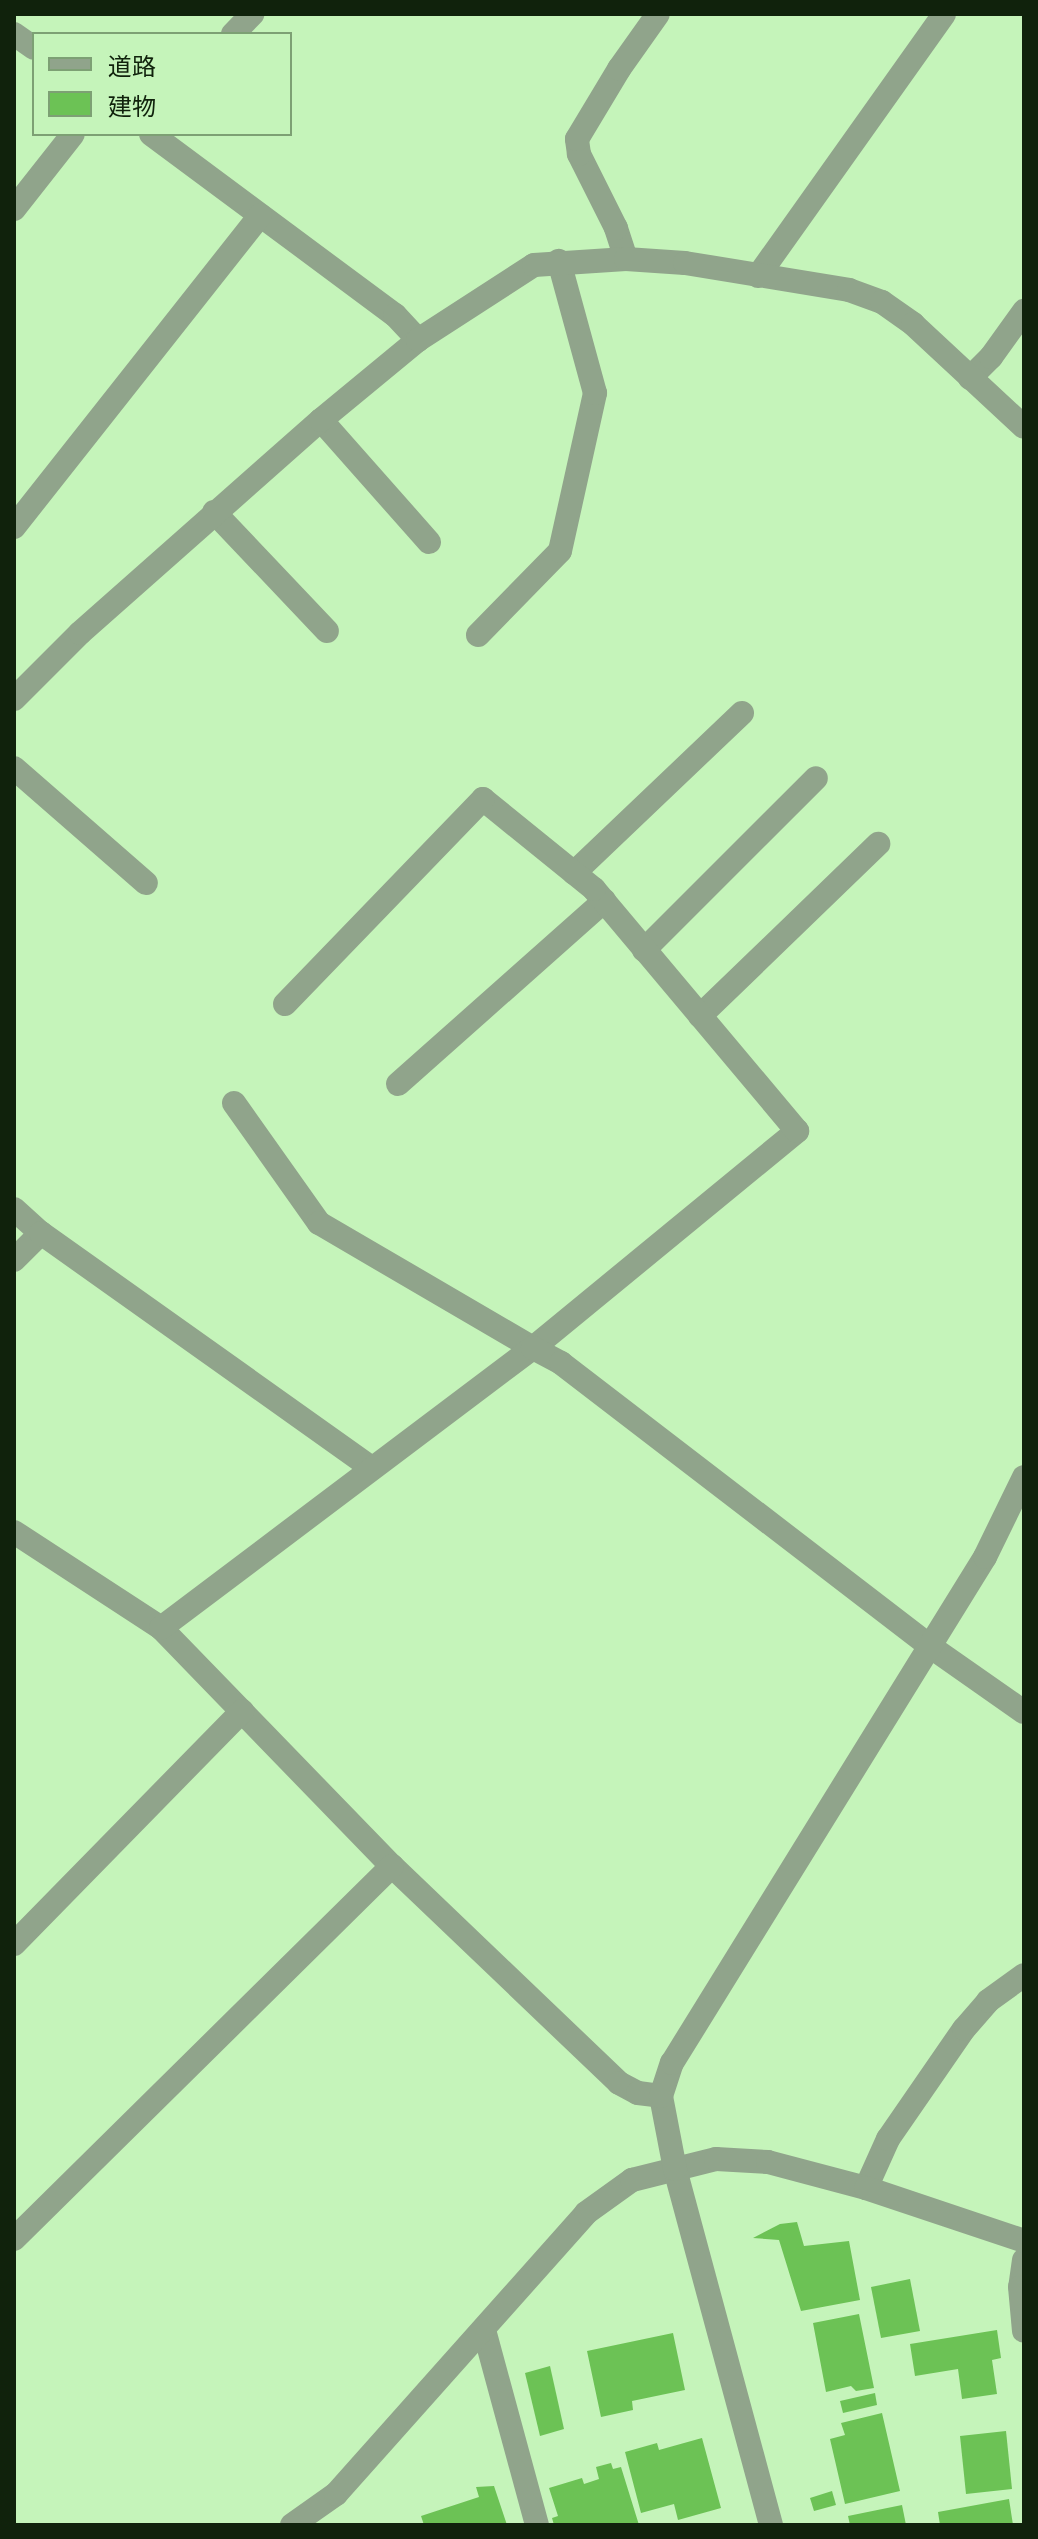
<!DOCTYPE html>
<meta charset="utf-8">
<style>
body{margin:0}
#map{position:relative;width:1038px;height:2539px;overflow:hidden;background:#c5f4ba;font-family:"Roboto Condensed","Noto Sans JP",sans-serif}
div>[style]{position:absolute}
.building>*{inset:0;background:#6cc255}
.minor>*{height:24px;margin:-12px;padding:0 12px;transform-origin:12px;border-radius:12px;background:#90a48b}
span{translate:-50% -50%;white-space:nowrap;text-align:center;line-height:1.15;-webkit-text-stroke:8px #c5f4ba;paint-order:stroke}
.frame{position:absolute;inset:0;border:16px solid #10220c;pointer-events:none}
.legend{position:absolute;left:32px;top:32px;width:260px;height:104px;box-sizing:border-box;background:#c5f4ba;border:2px solid #7da074;margin:0;padding:10px 14px;list-style:none;font-size:24px;color:#10220c}
.legend li{display:flex;align-items:center;gap:16px;height:40px}
.legend b{width:40px;border:2px solid #7da074}
</style>
<div id="map">
<div class="building">
<div style="clip-path:polygon(797px 2222px,804px 2246px,849px 2241px,860px 2300px,801px 2311px,779px 2240px,753px 2238px,780px 2224px)"></div>
<div style="clip-path:polygon(910px 2279px,920px 2331px,881px 2338px,871px 2287px)"></div>
<div style="clip-path:polygon(859px 2314px,874px 2388px,856px 2391px,851px 2386px,826px 2392px,813px 2323px)"></div>
<div style="clip-path:polygon(997px 2330px,1001px 2358px,992px 2360px,997px 2394px,962px 2399px,958px 2369px,915px 2376px,910px 2344px)"></div>
<div style="clip-path:polygon(673px 2333px,685px 2390px,632px 2401px,633px 2410px,601px 2417px,587px 2351px)"></div>
<div style="clip-path:polygon(550px 2366px,564px 2429px,540px 2436px,525px 2373px)"></div>
<div style="clip-path:polygon(875px 2393px,877px 2405px,843px 2413px,840px 2401px)"></div>
<div style="clip-path:polygon(882px 2413px,900px 2491px,845px 2504px,830px 2439px,845px 2435px,841px 2423px)"></div>
<div style="clip-path:polygon(1006px 2431px,1012px 2489px,966px 2494px,960px 2436px)"></div>
<div style="clip-path:polygon(702px 2438px,721px 2508px,678px 2520px,674px 2504px,641px 2513px,625px 2452px,657px 2443px,659px 2450px)"></div>
<div style="clip-path:polygon(611px 2463px,613px 2469px,621px 2467px,639px 2525px,554px 2525px,552px 2518px,558px 2516px,549px 2488px,582px 2478px,584px 2484px,599px 2479px,596px 2467px)"></div>
<div style="clip-path:polygon(494px 2486px,507px 2525px,424px 2525px,421px 2516px,479px 2497px,476px 2487px)"></div>
<div style="clip-path:polygon(832px 2491px,836px 2505px,814px 2511px,810px 2498px)"></div>
<div style="clip-path:polygon(1009px 2499px,1013px 2525px,940px 2525px,938px 2512px)"></div>
<div style="clip-path:polygon(902px 2505px,906px 2525px,850px 2525px,848px 2516px)"></div>
</div>
<div class="minor">
<div style="left:14px;top:34px;width:24px;rotate:35deg"></div>
<div style="left:233px;top:34px;width:28px;rotate:-46deg"></div>
<div style="left:151px;top:134px;width:304px;rotate:36.6deg"></div>
<div style="left:395px;top:315px;width:34px;rotate:47deg"></div>
<div style="left:14px;top:209px;width:95px;rotate:-51.8deg"></div>
<div style="left:626px;top:259px;width:33px;rotate:-108deg"></div>
<div style="left:616px;top:228px;width:83px;rotate:-116.6deg"></div>
<div style="left:579px;top:154px;width:15px;rotate:-98deg"></div>
<div style="left:577px;top:139px;width:82px;rotate:-59deg"></div>
<div style="left:619px;top:69px;width:67px;rotate:-54.7deg"></div>
<div style="left:758px;top:276px;width:321px;rotate:-54.6deg"></div>
<div style="left:970px;top:378px;width:30px;rotate:-45deg"></div>
<div style="left:991px;top:357px;width:57px;rotate:-54.3deg"></div>
<div style="left:321px;top:420px;width:163px;rotate:48.5deg"></div>
<div style="left:214px;top:512px;width:164px;rotate:46.5deg"></div>
<div style="left:14px;top:527px;width:397px;rotate:-51.7deg"></div>
<div style="left:478px;top:635px;width:117px;rotate:-45.7deg"></div>
<div style="left:560px;top:551px;width:162px;rotate:-77.5deg"></div>
<div style="left:595px;top:393px;width:137px;rotate:-105.3deg"></div>
<div style="left:14px;top:699px;width:93px;rotate:-45deg"></div>
<div style="left:80px;top:633px;width:322px;rotate:-41.5deg"></div>
<div style="left:321px;top:420px;width:126px;rotate:-39.5deg"></div>
<div style="left:418px;top:340px;width:138px;rotate:-32.9deg"></div>
<div style="left:534px;top:265px;width:92px;rotate:-3.7deg"></div>
<div style="left:626px;top:259px;width:59px;rotate:3.9deg"></div>
<div style="left:685px;top:263px;width:166px;rotate:9.3deg"></div>
<div style="left:849px;top:290px;width:35px;rotate:20deg"></div>
<div style="left:882px;top:302px;width:38px;rotate:35deg"></div>
<div style="left:913px;top:324px;width:151px;rotate:42.9deg"></div>
<div style="left:14px;top:768px;width:175px;rotate:41.1deg"></div>
<div style="left:574px;top:873px;width:232px;rotate:-43.6deg"></div>
<div style="left:644px;top:950px;width:243px;rotate:-45deg"></div>
<div style="left:700px;top:1016px;width:248px;rotate:-44deg"></div>
<div style="left:398px;top:1084px;width:276px;rotate:-41.6deg"></div>
<div style="left:234px;top:1103px;width:147px;rotate:54.7deg"></div>
<div style="left:319px;top:1223px;width:248px;rotate:30.3deg"></div>
<div style="left:533px;top:1348px;width:342px;rotate:-39.4deg"></div>
<div style="left:797px;top:1131px;width:316px;rotate:-130deg"></div>
<div style="left:594px;top:889px;width:143px;rotate:-141deg"></div>
<div style="left:483px;top:799px;width:285px;rotate:134deg"></div>
<div style="left:14px;top:1209px;width:36px;rotate:42deg"></div>
<div style="left:41px;top:1233px;width:38px;rotate:135deg"></div>
<div style="left:41px;top:1233px;width:406px;rotate:35.4deg"></div>
<div style="left:14px;top:1532px;width:176px;rotate:33.1deg"></div>
<div style="left:161px;top:1628px;width:332px;rotate:45.9deg"></div>
<div style="left:392px;top:1866px;width:314px;rotate:43.7deg"></div>
<div style="left:619px;top:2083px;width:21px;rotate:28deg"></div>
<div style="left:638px;top:2093px;width:23px;rotate:7deg"></div>
<div style="left:161px;top:1628px;width:466px;rotate:-37deg"></div>
<div style="left:533px;top:1348px;width:32px;rotate:28deg"></div>
<div style="left:561px;top:1363px;width:466px;rotate:37.5deg"></div>
<div style="left:931px;top:1647px;width:113px;rotate:35deg"></div>
<div style="left:14px;top:1944px;width:326px;rotate:-45.6deg"></div>
<div style="left:866px;top:2188px;width:54px;rotate:-65.8deg"></div>
<div style="left:888px;top:2139px;width:134px;rotate:-55.4deg"></div>
<div style="left:964px;top:2029px;width:37px;rotate:-49deg"></div>
<div style="left:988px;top:2001px;width:44px;rotate:-35.8deg"></div>
<div style="left:14px;top:2239px;width:531px;rotate:-44.62deg"></div>
<div style="left:1024px;top:2260px;width:27px;rotate:98deg"></div>
<div style="left:1020px;top:2287px;width:44px;rotate:84.8deg"></div>
<div style="left:484px;top:2330px;width:202px;rotate:74.8deg"></div>
<div style="left:292px;top:2525px;width:54px;rotate:-35.2deg"></div>
<div style="left:336px;top:2494px;width:376px;rotate:-48.3deg"></div>
<div style="left:586px;top:2213px;width:57px;rotate:-35.7deg"></div>
<div style="left:632px;top:2180px;width:87px;rotate:-14deg"></div>
<div style="left:716px;top:2159px;width:52px;rotate:3.3deg"></div>
<div style="left:768px;top:2162px;width:101px;rotate:14.9deg"></div>
<div style="left:866px;top:2188px;width:167px;rotate:18.5deg"></div>
<div style="left:771px;top:2525px;width:369px;rotate:-105.1deg"></div>
<div style="left:675px;top:2169px;width:74px;rotate:-100.9deg"></div>
<div style="left:661px;top:2096px;width:35px;rotate:-72deg"></div>
<div style="left:672px;top:2063px;width:595px;rotate:-58.26deg"></div>
<div style="left:985px;top:1557px;width:89px;rotate:-64deg"></div>
</div>
<div class="frame"></div>
<ul class="legend">
<li><b style="height:10px;background:#90a48b"></b>道路</li>
<li><b style="height:22px;background:#6cc255"></b>建物</li>
</ul>
</div>
